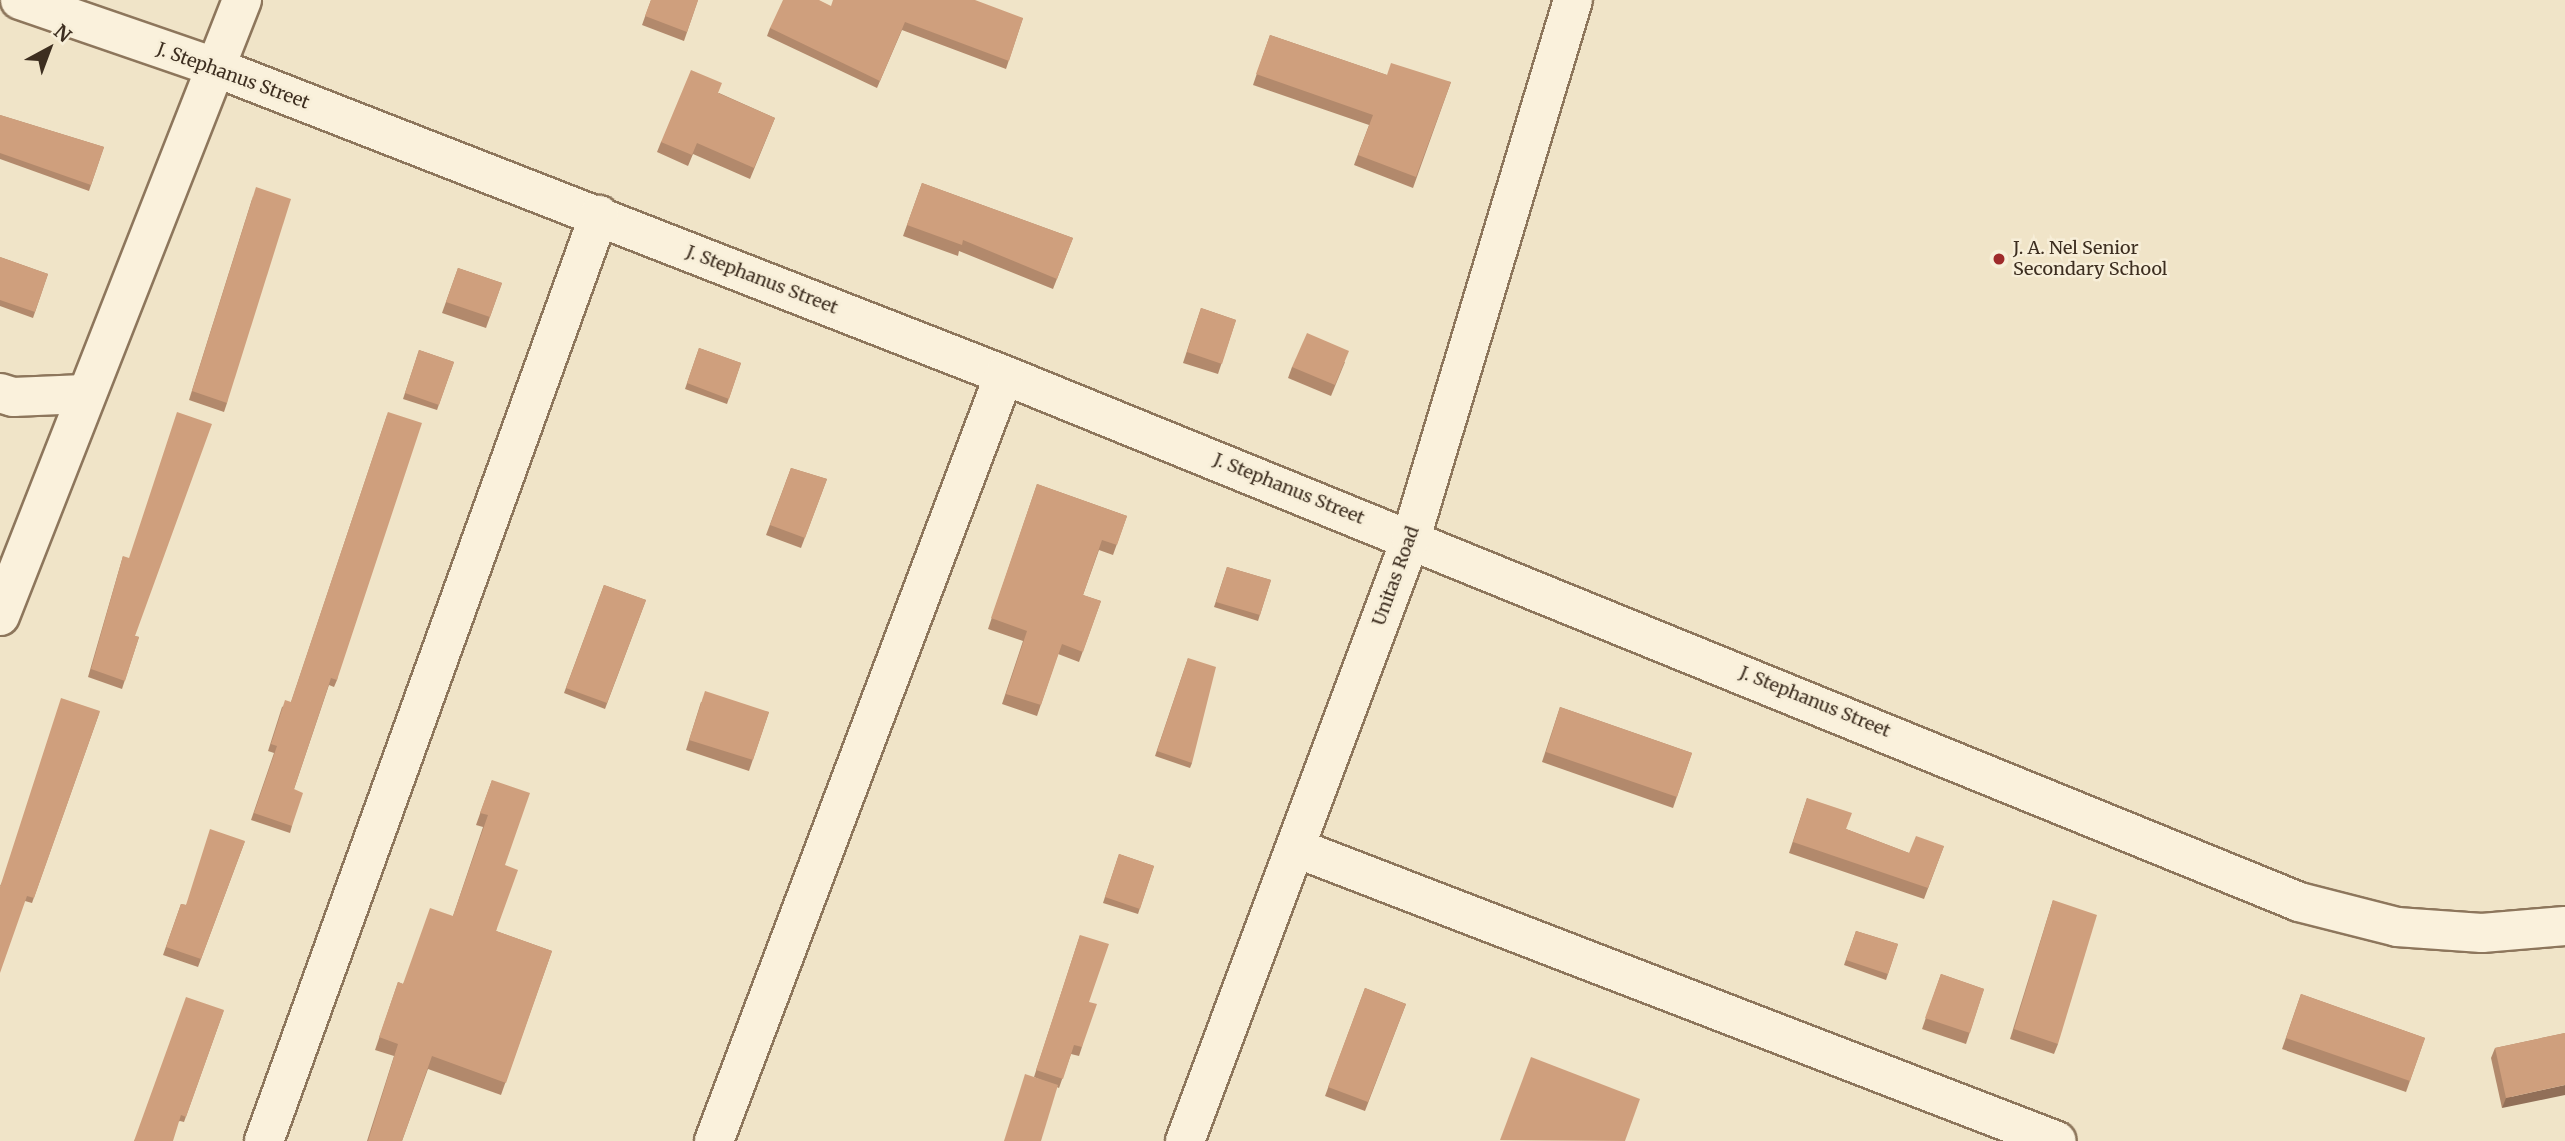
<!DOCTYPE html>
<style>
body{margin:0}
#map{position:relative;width:2565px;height:1141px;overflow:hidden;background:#f0e4c8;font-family:Merriweather,serif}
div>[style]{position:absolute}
.roads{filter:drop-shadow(2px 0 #8d765c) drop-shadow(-2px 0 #8d765c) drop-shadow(0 2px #8d765c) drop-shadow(0 -2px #8d765c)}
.street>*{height:38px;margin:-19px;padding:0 19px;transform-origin:19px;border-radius:19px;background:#faf1dc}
.wall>*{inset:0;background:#b2896c}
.shaded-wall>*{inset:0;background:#916f58}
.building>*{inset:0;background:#cf9f7d}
.dots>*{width:19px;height:19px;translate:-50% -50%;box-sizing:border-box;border:4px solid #f7eed8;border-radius:50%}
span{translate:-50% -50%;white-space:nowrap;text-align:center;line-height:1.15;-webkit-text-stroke:5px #f7eed8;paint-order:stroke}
.street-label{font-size:18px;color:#3d2e20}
.poi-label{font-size:18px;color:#3d2e20}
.left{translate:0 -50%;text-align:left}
.north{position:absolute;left:14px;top:14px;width:70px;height:70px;-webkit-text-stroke:5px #f7eed8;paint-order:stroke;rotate:41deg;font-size:19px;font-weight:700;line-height:28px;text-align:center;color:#3d2e20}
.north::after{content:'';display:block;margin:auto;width:24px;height:32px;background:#3d2e20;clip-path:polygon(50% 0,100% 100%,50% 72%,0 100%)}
</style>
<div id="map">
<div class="roads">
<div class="street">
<div style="left:20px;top:0;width:208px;rotate:19deg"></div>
<div style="left:217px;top:68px;width:845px;rotate:21.31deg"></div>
<div style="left:1004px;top:375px;width:1398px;rotate:22.14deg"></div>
<div style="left:2299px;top:902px;width:101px;rotate:14.3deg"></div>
<div style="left:2397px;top:927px;width:85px;rotate:4deg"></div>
<div style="left:2482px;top:933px;width:83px;rotate:-4.8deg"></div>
<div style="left:0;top:393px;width:14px;rotate:17deg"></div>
<div style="left:13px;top:397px;width:71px;rotate:-2.4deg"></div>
<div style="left:0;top:616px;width:662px;rotate:-68.55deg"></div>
<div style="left:1296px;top:848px;width:815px;rotate:21.06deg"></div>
<div style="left:264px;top:1141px;width:985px;rotate:-70.11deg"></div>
<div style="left:714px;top:1141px;width:819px;rotate:-69.26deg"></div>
<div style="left:1185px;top:1141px;width:644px;rotate:-69.45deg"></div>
<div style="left:1411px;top:538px;width:562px;rotate:-73.24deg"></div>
</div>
</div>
<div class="wall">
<div style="clip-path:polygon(651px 0,698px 0,684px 41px,642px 25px)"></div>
<div style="clip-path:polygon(831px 6px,1023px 18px,1006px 69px,902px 30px,877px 88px,767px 36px,770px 28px)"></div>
<div style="clip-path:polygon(1270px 35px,1387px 75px,1451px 82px,1413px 188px,1354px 165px,1369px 125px,1253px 85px)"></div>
<div style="clip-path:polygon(719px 93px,775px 118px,750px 179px,693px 154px,688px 166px,657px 152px,661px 142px)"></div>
<div style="clip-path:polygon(0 115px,104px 147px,89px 191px,0 159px)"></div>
<div style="clip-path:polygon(922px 183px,1073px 238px,1053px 289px,959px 251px,958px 256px,903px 236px)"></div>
<div style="clip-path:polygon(253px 196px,227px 403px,224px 412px,189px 400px)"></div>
<div style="clip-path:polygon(0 257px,48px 274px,33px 318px,0 306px)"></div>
<div style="clip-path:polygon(458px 268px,502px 283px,486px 328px,442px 313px)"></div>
<div style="clip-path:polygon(1201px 308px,1236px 320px,1218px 374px,1183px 363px)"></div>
<div style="clip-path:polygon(699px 348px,741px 363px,727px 404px,685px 389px)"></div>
<div style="clip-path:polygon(419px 350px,454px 362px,437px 410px,403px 399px)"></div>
<div style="clip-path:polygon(1345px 362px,1331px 396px,1288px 378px,1292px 367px)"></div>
<div style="clip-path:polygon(388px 412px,337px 680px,334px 687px,329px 685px,294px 789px,292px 826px,290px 833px,251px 820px,274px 753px,268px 751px,282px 707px,291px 702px)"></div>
<div style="clip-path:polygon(791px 468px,827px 479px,801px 548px,766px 535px)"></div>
<div style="clip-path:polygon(1037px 484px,1127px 516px,1113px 555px,1099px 550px,1083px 595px,1101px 601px,1079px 662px,1058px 654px,1037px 716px,1002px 704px,1023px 641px,988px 629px)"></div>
<div style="clip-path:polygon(123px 556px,135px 636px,139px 637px,122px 689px,88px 677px)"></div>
<div style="clip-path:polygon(1227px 567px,1271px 580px,1258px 621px,1214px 607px)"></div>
<div style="clip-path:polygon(604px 585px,646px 600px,605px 709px,564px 693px)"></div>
<div style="clip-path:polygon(1188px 658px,1192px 763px,1190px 768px,1155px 756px)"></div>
<div style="clip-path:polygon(701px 702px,769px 712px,749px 771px,686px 750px)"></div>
<div style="clip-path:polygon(1560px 707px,1692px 753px,1673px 808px,1542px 762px)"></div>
<div style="clip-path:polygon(100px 711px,32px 903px,25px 901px,0 886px)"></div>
<div style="clip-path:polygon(492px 780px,505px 865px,496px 931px,552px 951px,501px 1095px,428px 1069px,402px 1141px,367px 1141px,394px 1056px,375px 1050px,398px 982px,403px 984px,453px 916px,483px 827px,476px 825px)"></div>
<div style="clip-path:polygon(1807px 798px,1846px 829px,1909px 853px,1944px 846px,1924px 899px,1789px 853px)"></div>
<div style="clip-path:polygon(245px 841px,198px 967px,163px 955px,181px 904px,186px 905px)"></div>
<div style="clip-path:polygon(1119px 854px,1154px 866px,1138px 914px,1103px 903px)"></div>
<div style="clip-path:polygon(2053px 900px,2058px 1044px,2054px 1054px,2010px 1039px)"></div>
<div style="clip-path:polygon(1856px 931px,1898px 944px,1886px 980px,1844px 965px)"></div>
<div style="clip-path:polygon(1080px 935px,1089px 1002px,1082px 1047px,1079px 1056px,1071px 1054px,1059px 1088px,1034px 1077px)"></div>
<div style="clip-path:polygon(1941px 974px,1984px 989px,1966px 1044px,1922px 1029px)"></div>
<div style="clip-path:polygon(1365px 988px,1406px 1004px,1365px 1111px,1325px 1096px)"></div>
<div style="clip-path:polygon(2301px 994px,2425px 1038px,2406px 1092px,2282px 1049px)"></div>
<div style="clip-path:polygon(224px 1010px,184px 1122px,180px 1121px,134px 1141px)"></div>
<div style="clip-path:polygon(2565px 1033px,2502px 1108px,2491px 1058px,2495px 1048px)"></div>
</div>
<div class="shaded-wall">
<div style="clip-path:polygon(2565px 1085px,2565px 1095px,2502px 1108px,2506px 1098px)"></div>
</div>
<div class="building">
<div style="clip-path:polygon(651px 0,698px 0,687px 32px,645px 16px)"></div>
<div style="clip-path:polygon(783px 0,819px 0,831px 6px,833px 0,975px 0,1023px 18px,1009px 61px,905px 22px,880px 81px,770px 28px)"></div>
<div style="clip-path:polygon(1270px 35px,1387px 75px,1391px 63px,1451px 82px,1416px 177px,1358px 155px,1373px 115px,1256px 74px)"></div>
<div style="clip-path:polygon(691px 70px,722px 83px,718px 93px,775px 118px,754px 168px,697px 143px,692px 155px,661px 142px)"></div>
<div style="clip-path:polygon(0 115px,104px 147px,91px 185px,0 153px)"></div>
<div style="clip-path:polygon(922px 183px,1073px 238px,1057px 279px,963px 240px,962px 245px,907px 225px)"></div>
<div style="clip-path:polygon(256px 187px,291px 199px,227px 403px,192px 391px)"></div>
<div style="clip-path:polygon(0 257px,48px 274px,35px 312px,0 300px)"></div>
<div style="clip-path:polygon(458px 268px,502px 283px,490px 317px,446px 302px)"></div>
<div style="clip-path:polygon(1201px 308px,1236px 320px,1222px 364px,1187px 352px)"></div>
<div style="clip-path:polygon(1307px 333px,1349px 351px,1335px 385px,1292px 367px)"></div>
<div style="clip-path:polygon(699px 348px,741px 363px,729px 399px,687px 383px)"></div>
<div style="clip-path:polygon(419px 350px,454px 362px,439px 405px,405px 393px)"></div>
<div style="clip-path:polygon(177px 412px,212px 424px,135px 636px,139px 637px,125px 681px,91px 669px,123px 556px,129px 558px)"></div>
<div style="clip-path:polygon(388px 412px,422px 423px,337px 680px,331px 678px,294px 789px,303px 793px,292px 826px,254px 813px,277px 746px,271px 744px,285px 700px,291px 702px)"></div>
<div style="clip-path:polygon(791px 468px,827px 479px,805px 538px,770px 525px)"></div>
<div style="clip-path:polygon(1037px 484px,1127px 516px,1117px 545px,1102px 540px,1083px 595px,1101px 601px,1083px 652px,1062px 644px,1041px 705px,1006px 694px,1027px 631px,991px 618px)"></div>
<div style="clip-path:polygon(1227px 567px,1271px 580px,1260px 615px,1216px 602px)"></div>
<div style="clip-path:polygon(604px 585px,646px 600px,607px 703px,566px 688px)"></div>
<div style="clip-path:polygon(1188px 658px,1216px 667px,1192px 763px,1157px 751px)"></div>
<div style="clip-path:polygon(705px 691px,769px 712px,753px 760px,689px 740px)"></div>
<div style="clip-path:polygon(61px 698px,100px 711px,34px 898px,27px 896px,0 973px,0 887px)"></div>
<div style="clip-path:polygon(1560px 707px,1692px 753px,1677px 797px,1546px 752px)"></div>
<div style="clip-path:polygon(492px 780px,530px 793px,505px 865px,518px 870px,496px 931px,552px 951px,506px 1083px,432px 1056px,402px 1141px,368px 1141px,398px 1044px,379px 1037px,398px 982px,403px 984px,430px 908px,453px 916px,488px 815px,480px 813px)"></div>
<div style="clip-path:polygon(1807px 798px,1852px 813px,1846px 829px,1909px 853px,1916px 836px,1944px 846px,1928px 888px,1793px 842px)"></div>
<div style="clip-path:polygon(210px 829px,245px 841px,201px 959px,166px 947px,181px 904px,186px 905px)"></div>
<div style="clip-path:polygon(1119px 854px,1154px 866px,1140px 909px,1105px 897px)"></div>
<div style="clip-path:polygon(2053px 900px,2097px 915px,2058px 1044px,2014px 1029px)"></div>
<div style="clip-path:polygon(1856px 931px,1898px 944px,1888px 974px,1846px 960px)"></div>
<div style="clip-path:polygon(1080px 935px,1109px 944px,1089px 1002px,1097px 1004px,1082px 1047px,1074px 1045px,1063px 1079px,1036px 1070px)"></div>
<div style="clip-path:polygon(1941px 974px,1984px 989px,1970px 1033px,1925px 1018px)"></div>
<div style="clip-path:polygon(1365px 988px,1406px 1004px,1368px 1102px,1328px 1087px)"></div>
<div style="clip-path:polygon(2301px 994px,2425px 1038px,2410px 1081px,2286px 1038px)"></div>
<div style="clip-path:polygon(186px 997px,224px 1010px,186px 1117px,181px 1115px,173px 1141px,134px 1141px)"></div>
<div style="clip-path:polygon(2565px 1033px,2565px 1085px,2506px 1098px,2495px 1048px)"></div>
<div style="clip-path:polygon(1531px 1057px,1640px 1099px,1625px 1141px,1500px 1140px)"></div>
<div style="clip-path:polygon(1025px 1074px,1058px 1085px,1041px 1141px,1004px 1141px)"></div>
</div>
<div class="dots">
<div style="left:1999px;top:259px;background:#9e2a2b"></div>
</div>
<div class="street-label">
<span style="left:233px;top:76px;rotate:20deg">J. Stephanus Street</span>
<span style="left:762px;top:280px;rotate:21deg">J. Stephanus Street</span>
<span style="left:1289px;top:489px;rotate:22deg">J. Stephanus Street</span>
<span style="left:1396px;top:576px;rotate:-70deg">Unitas Road</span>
<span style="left:1815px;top:702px;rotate:22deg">J. Stephanus Street</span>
</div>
<div class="poi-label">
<span class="left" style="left:2013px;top:259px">J. A. Nel Senior<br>Secondary School</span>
</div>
<div class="north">N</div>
</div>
